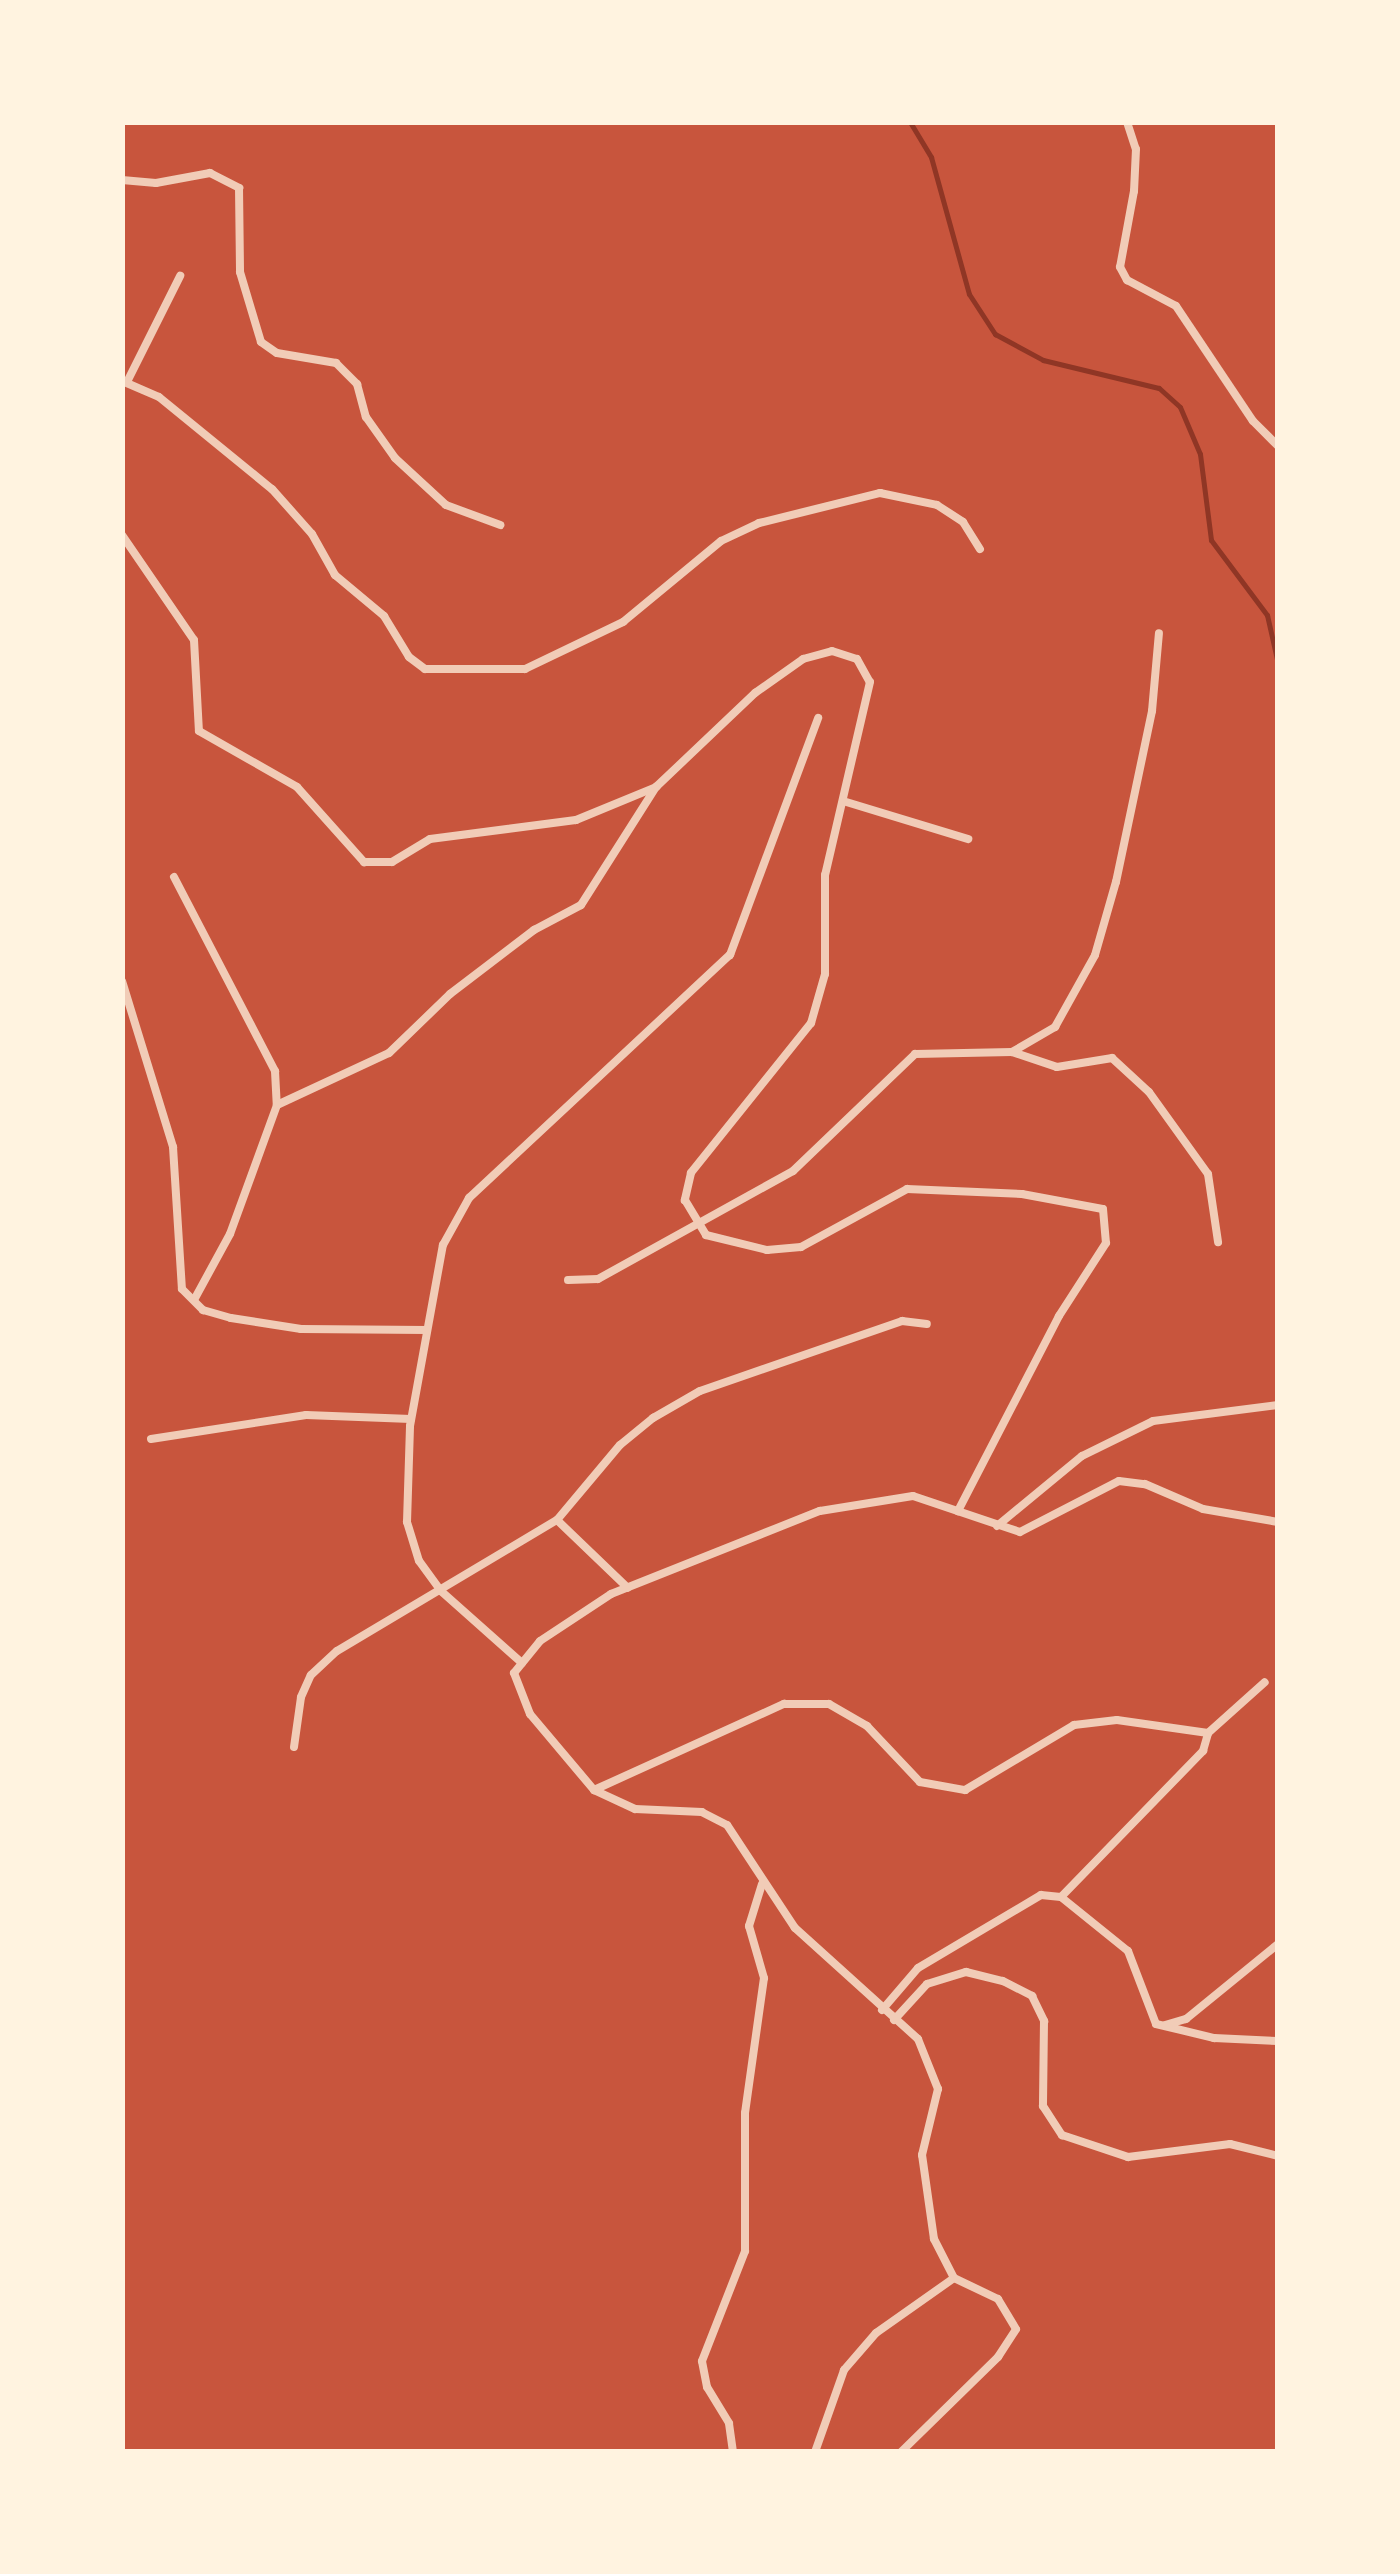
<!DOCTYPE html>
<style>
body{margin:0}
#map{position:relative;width:1400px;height:2574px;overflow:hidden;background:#c8553d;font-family:"IBM Plex Serif",serif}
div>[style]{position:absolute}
.stream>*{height:5px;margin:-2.5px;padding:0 2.5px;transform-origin:2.5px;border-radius:2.5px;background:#8f3625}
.minor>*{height:8px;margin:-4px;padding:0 4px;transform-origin:4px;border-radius:4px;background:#f1ccb7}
span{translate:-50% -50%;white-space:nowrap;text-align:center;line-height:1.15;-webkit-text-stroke:10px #fff3e0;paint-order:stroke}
.frame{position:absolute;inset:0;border:125px solid #fff3e0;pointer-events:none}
</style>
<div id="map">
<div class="stream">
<div style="left:910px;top:122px;width:41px;rotate:59deg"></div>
<div style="left:931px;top:157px;width:142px;rotate:74.5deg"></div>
<div style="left:969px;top:294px;width:48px;rotate:57deg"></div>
<div style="left:995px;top:334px;width:55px;rotate:28.4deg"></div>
<div style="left:1043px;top:360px;width:119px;rotate:13.6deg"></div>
<div style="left:1159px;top:388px;width:28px;rotate:42deg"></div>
<div style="left:1180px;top:407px;width:51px;rotate:66.9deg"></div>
<div style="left:1200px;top:454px;width:87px;rotate:82.7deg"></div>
<div style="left:1211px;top:540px;width:94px;rotate:53.3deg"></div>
<div style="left:1267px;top:615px;width:50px;rotate:77.3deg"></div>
</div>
<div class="minor">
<div style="left:1127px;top:122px;width:28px;rotate:72deg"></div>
<div style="left:1136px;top:149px;width:42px;rotate:92.7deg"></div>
<div style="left:1134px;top:191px;width:77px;rotate:100.4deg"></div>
<div style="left:1120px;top:267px;width:15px;rotate:62deg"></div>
<div style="left:1127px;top:280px;width:55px;rotate:28deg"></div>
<div style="left:1176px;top:306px;width:138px;rotate:56.2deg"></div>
<div style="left:1253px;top:421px;width:35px;rotate:45deg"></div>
<div style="left:122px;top:180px;width:34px;rotate:5deg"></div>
<div style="left:156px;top:183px;width:55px;rotate:-10.5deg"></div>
<div style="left:210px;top:173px;width:33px;rotate:27deg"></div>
<div style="left:239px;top:188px;width:84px;rotate:89.3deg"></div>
<div style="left:240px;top:272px;width:73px;rotate:73.3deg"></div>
<div style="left:261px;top:342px;width:19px;rotate:35deg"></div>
<div style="left:277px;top:353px;width:60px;rotate:9.6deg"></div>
<div style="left:336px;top:363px;width:30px;rotate:45deg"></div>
<div style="left:357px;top:384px;width:34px;rotate:75deg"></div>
<div style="left:366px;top:417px;width:50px;rotate:54.7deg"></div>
<div style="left:395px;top:458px;width:69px;rotate:42.7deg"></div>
<div style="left:446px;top:505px;width:58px;rotate:20.3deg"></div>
<div style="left:122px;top:381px;width:40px;rotate:23.4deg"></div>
<div style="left:159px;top:397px;width:146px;rotate:39.2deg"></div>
<div style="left:272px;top:489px;width:60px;rotate:48.4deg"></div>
<div style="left:312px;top:534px;width:47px;rotate:60.7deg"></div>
<div style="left:335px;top:575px;width:64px;rotate:39.9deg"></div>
<div style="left:384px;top:616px;width:48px;rotate:58.6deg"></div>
<div style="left:409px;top:657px;width:20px;rotate:37deg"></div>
<div style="left:425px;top:669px;width:100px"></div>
<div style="left:525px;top:669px;width:109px;rotate:-25.6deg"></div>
<div style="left:623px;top:622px;width:127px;rotate:-39.6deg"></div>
<div style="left:721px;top:541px;width:42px;rotate:-25.3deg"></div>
<div style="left:759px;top:523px;width:125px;rotate:-13.9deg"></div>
<div style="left:880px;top:493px;width:58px;rotate:11.9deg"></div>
<div style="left:937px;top:505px;width:31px;rotate:33deg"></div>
<div style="left:963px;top:522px;width:32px;rotate:58deg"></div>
<div style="left:127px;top:382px;width:119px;rotate:-63.4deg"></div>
<div style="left:122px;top:535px;width:127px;rotate:55.6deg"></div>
<div style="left:194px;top:640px;width:91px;rotate:86.9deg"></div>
<div style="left:199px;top:731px;width:113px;rotate:29.7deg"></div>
<div style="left:297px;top:787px;width:101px;rotate:48.2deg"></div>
<div style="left:364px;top:862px;width:28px"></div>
<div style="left:392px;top:862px;width:44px;rotate:-31.2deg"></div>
<div style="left:430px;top:839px;width:147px;rotate:-7.4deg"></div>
<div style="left:576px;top:820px;width:87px;rotate:-22.4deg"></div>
<div style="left:843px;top:801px;width:131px;rotate:16.9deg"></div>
<div style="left:174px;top:877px;width:219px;rotate:62.5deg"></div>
<div style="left:275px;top:1071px;width:34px;rotate:87deg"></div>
<div style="left:277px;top:1105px;width:137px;rotate:110deg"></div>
<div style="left:230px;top:1234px;width:75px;rotate:118.6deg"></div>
<div style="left:122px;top:981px;width:174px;rotate:72.9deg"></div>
<div style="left:173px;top:1147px;width:142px;rotate:86.4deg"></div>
<div style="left:182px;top:1289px;width:30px;rotate:45deg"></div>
<div style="left:203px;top:1310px;width:29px;rotate:16deg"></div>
<div style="left:231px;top:1318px;width:71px;rotate:8.9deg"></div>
<div style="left:301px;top:1329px;width:126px;rotate:0.5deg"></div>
<div style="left:1012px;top:1052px;width:47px;rotate:18.4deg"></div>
<div style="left:1057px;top:1067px;width:56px;rotate:-9.3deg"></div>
<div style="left:1112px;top:1058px;width:50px;rotate:42.6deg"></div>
<div style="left:1149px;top:1092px;width:101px;rotate:54.3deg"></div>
<div style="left:1208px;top:1174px;width:69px;rotate:81.6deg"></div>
<div style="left:277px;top:1105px;width:123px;rotate:-24.9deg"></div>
<div style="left:389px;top:1053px;width:85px;rotate:-44deg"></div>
<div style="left:450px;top:994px;width:106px;rotate:-37.3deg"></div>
<div style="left:534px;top:930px;width:53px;rotate:-28deg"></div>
<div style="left:581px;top:905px;width:140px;rotate:-57.6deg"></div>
<div style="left:656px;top:787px;width:137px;rotate:-43.5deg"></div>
<div style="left:755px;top:693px;width:59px;rotate:-35.3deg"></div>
<div style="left:803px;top:659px;width:30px;rotate:-15deg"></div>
<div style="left:832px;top:651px;width:26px;rotate:18deg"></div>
<div style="left:857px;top:659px;width:26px;rotate:61deg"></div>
<div style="left:870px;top:682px;width:198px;rotate:103.1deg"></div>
<div style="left:825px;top:875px;width:99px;rotate:90deg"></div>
<div style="left:825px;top:974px;width:51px;rotate:105.9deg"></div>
<div style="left:811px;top:1023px;width:192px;rotate:128.7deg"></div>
<div style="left:691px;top:1173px;width:28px;rotate:103deg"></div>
<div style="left:685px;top:1200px;width:41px;rotate:59deg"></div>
<div style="left:706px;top:1235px;width:63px;rotate:13.8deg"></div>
<div style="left:767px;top:1250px;width:34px;rotate:-5deg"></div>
<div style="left:801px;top:1247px;width:121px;rotate:-28.7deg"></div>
<div style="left:907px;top:1189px;width:115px;rotate:2.5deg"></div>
<div style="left:1022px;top:1194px;width:82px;rotate:10.5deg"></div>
<div style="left:1103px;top:1209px;width:34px;rotate:85deg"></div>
<div style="left:1106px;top:1243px;width:87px;rotate:122.8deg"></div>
<div style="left:1059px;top:1316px;width:220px;rotate:117.4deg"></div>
<div style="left:568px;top:1280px;width:30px;rotate:-2deg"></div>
<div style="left:598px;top:1279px;width:223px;rotate:-29deg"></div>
<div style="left:793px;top:1171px;width:169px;rotate:-43.8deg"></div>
<div style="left:915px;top:1054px;width:97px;rotate:-1.2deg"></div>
<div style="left:1012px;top:1052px;width:50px;rotate:-30.2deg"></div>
<div style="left:1055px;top:1027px;width:82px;rotate:-60.9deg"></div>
<div style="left:1095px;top:955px;width:76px;rotate:-74deg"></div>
<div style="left:1116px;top:882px;width:175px;rotate:-78.1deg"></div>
<div style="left:1152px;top:711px;width:78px;rotate:-84.9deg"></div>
<div style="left:151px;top:1439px;width:157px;rotate:-8.8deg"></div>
<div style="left:306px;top:1415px;width:105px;rotate:2.2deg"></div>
<div style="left:557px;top:1520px;width:98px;rotate:43.8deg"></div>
<div style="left:997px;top:1526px;width:110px;rotate:-39.5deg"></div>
<div style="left:1082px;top:1456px;width:79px;rotate:-26.2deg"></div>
<div style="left:1153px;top:1421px;width:126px;rotate:-7.3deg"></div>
<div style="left:522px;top:1663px;width:108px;rotate:-138.4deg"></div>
<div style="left:441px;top:1591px;width:37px;rotate:-126deg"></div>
<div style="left:419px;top:1561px;width:41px;rotate:-107.1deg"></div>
<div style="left:407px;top:1522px;width:96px;rotate:-88.2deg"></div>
<div style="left:410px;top:1426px;width:184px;rotate:-79.7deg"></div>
<div style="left:443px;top:1245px;width:54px;rotate:-61deg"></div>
<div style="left:469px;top:1198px;width:357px;rotate:-43deg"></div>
<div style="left:730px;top:955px;width:253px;rotate:-69.6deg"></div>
<div style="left:294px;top:1747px;width:50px;rotate:-82deg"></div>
<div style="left:301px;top:1697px;width:24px;rotate:-66deg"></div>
<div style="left:311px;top:1675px;width:35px;rotate:-43deg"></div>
<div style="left:337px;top:1651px;width:256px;rotate:-30.8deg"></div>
<div style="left:557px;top:1520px;width:98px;rotate:-50deg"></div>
<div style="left:620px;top:1445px;width:43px;rotate:-39.3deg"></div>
<div style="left:653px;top:1418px;width:54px;rotate:-29.9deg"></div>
<div style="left:700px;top:1391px;width:214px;rotate:-19.1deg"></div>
<div style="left:902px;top:1321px;width:25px;rotate:7deg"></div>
<div style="left:594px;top:1790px;width:209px;rotate:-24.4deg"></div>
<div style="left:784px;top:1704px;width:45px"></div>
<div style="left:829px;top:1704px;width:44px;rotate:30.1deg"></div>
<div style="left:867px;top:1726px;width:77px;rotate:46.6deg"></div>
<div style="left:920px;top:1782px;width:46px;rotate:10.1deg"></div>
<div style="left:965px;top:1790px;width:127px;rotate:-30.8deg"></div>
<div style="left:1074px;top:1725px;width:43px;rotate:-6.6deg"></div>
<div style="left:1117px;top:1720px;width:92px;rotate:8.1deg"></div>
<div style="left:1061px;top:1897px;width:204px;rotate:-45.8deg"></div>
<div style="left:1203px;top:1751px;width:19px;rotate:-74deg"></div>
<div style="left:1208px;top:1733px;width:76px;rotate:-41.8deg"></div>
<div style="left:882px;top:2010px;width:55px;rotate:-49.4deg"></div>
<div style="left:918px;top:1968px;width:143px;rotate:-30.7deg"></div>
<div style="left:1041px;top:1895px;width:20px;rotate:6deg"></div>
<div style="left:1061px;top:1897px;width:86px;rotate:38.9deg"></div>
<div style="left:1128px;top:1951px;width:78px;rotate:69deg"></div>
<div style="left:1156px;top:2024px;width:60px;rotate:13.6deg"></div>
<div style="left:1214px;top:2038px;width:64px;rotate:2.7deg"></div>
<div style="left:894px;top:2020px;width:49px;rotate:-47.5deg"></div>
<div style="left:927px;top:1984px;width:41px;rotate:-17.1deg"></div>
<div style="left:966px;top:1972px;width:38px;rotate:14deg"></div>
<div style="left:1003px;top:1981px;width:33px;rotate:27deg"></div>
<div style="left:1032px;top:1996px;width:28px;rotate:64deg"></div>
<div style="left:1044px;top:2021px;width:85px;rotate:90.7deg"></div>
<div style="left:1043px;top:2106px;width:35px;rotate:57deg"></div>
<div style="left:1062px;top:2135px;width:70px;rotate:18.4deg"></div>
<div style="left:1128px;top:2157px;width:103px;rotate:-7.3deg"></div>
<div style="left:1230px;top:2144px;width:49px;rotate:14deg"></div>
<div style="left:1165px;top:2025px;width:22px;rotate:-16deg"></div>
<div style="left:1186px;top:2019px;width:119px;rotate:-39.2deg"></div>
<div style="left:733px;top:2452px;width:29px;rotate:-98deg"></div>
<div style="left:729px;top:2423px;width:42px;rotate:-121.4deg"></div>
<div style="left:707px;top:2387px;width:26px;rotate:-101deg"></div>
<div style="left:702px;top:2361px;width:118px;rotate:-68.6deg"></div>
<div style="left:745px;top:2251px;width:138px;rotate:-90deg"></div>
<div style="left:745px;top:2113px;width:136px;rotate:-82deg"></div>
<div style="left:764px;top:1978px;width:54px;rotate:-106.1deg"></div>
<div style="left:749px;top:1926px;width:44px;rotate:-72.8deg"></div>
<div style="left:815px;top:2452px;width:87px;rotate:-70.5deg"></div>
<div style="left:844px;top:2370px;width:49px;rotate:-49.1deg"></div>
<div style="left:876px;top:2333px;width:95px;rotate:-35.2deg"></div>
<div style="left:901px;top:2452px;width:136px;rotate:-44.4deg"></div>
<div style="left:998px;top:2357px;width:33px;rotate:-57deg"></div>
<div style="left:1016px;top:2329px;width:35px;rotate:-121deg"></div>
<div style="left:998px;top:2299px;width:49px;rotate:-154.5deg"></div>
<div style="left:954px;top:2278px;width:44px;rotate:-117.1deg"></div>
<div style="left:934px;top:2239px;width:85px;rotate:-98.1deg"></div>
<div style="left:922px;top:2155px;width:68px;rotate:-76.4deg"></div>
<div style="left:938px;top:2089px;width:54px;rotate:-111.8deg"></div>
<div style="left:918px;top:2039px;width:166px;rotate:-137.9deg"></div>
<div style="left:795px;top:1928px;width:123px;rotate:-123.4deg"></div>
<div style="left:727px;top:1825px;width:28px;rotate:-153deg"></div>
<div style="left:702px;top:1812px;width:67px;rotate:-177.4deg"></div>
<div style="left:635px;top:1809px;width:45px;rotate:-155.1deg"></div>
<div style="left:594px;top:1790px;width:99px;rotate:-130.1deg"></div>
<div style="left:530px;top:1714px;width:44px;rotate:-111.3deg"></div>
<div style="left:514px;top:1673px;width:41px;rotate:-50.9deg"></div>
<div style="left:540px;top:1641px;width:85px;rotate:-33.5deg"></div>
<div style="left:611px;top:1594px;width:225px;rotate:-21.7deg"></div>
<div style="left:820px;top:1511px;width:94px;rotate:-9.2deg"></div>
<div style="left:913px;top:1496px;width:113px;rotate:18.6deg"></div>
<div style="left:1020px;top:1532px;width:111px;rotate:-27.3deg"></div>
<div style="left:1119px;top:1481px;width:26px;rotate:7deg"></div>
<div style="left:1145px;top:1484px;width:63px;rotate:23.3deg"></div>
<div style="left:1203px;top:1509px;width:76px;rotate:9.8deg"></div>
</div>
<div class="frame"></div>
</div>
